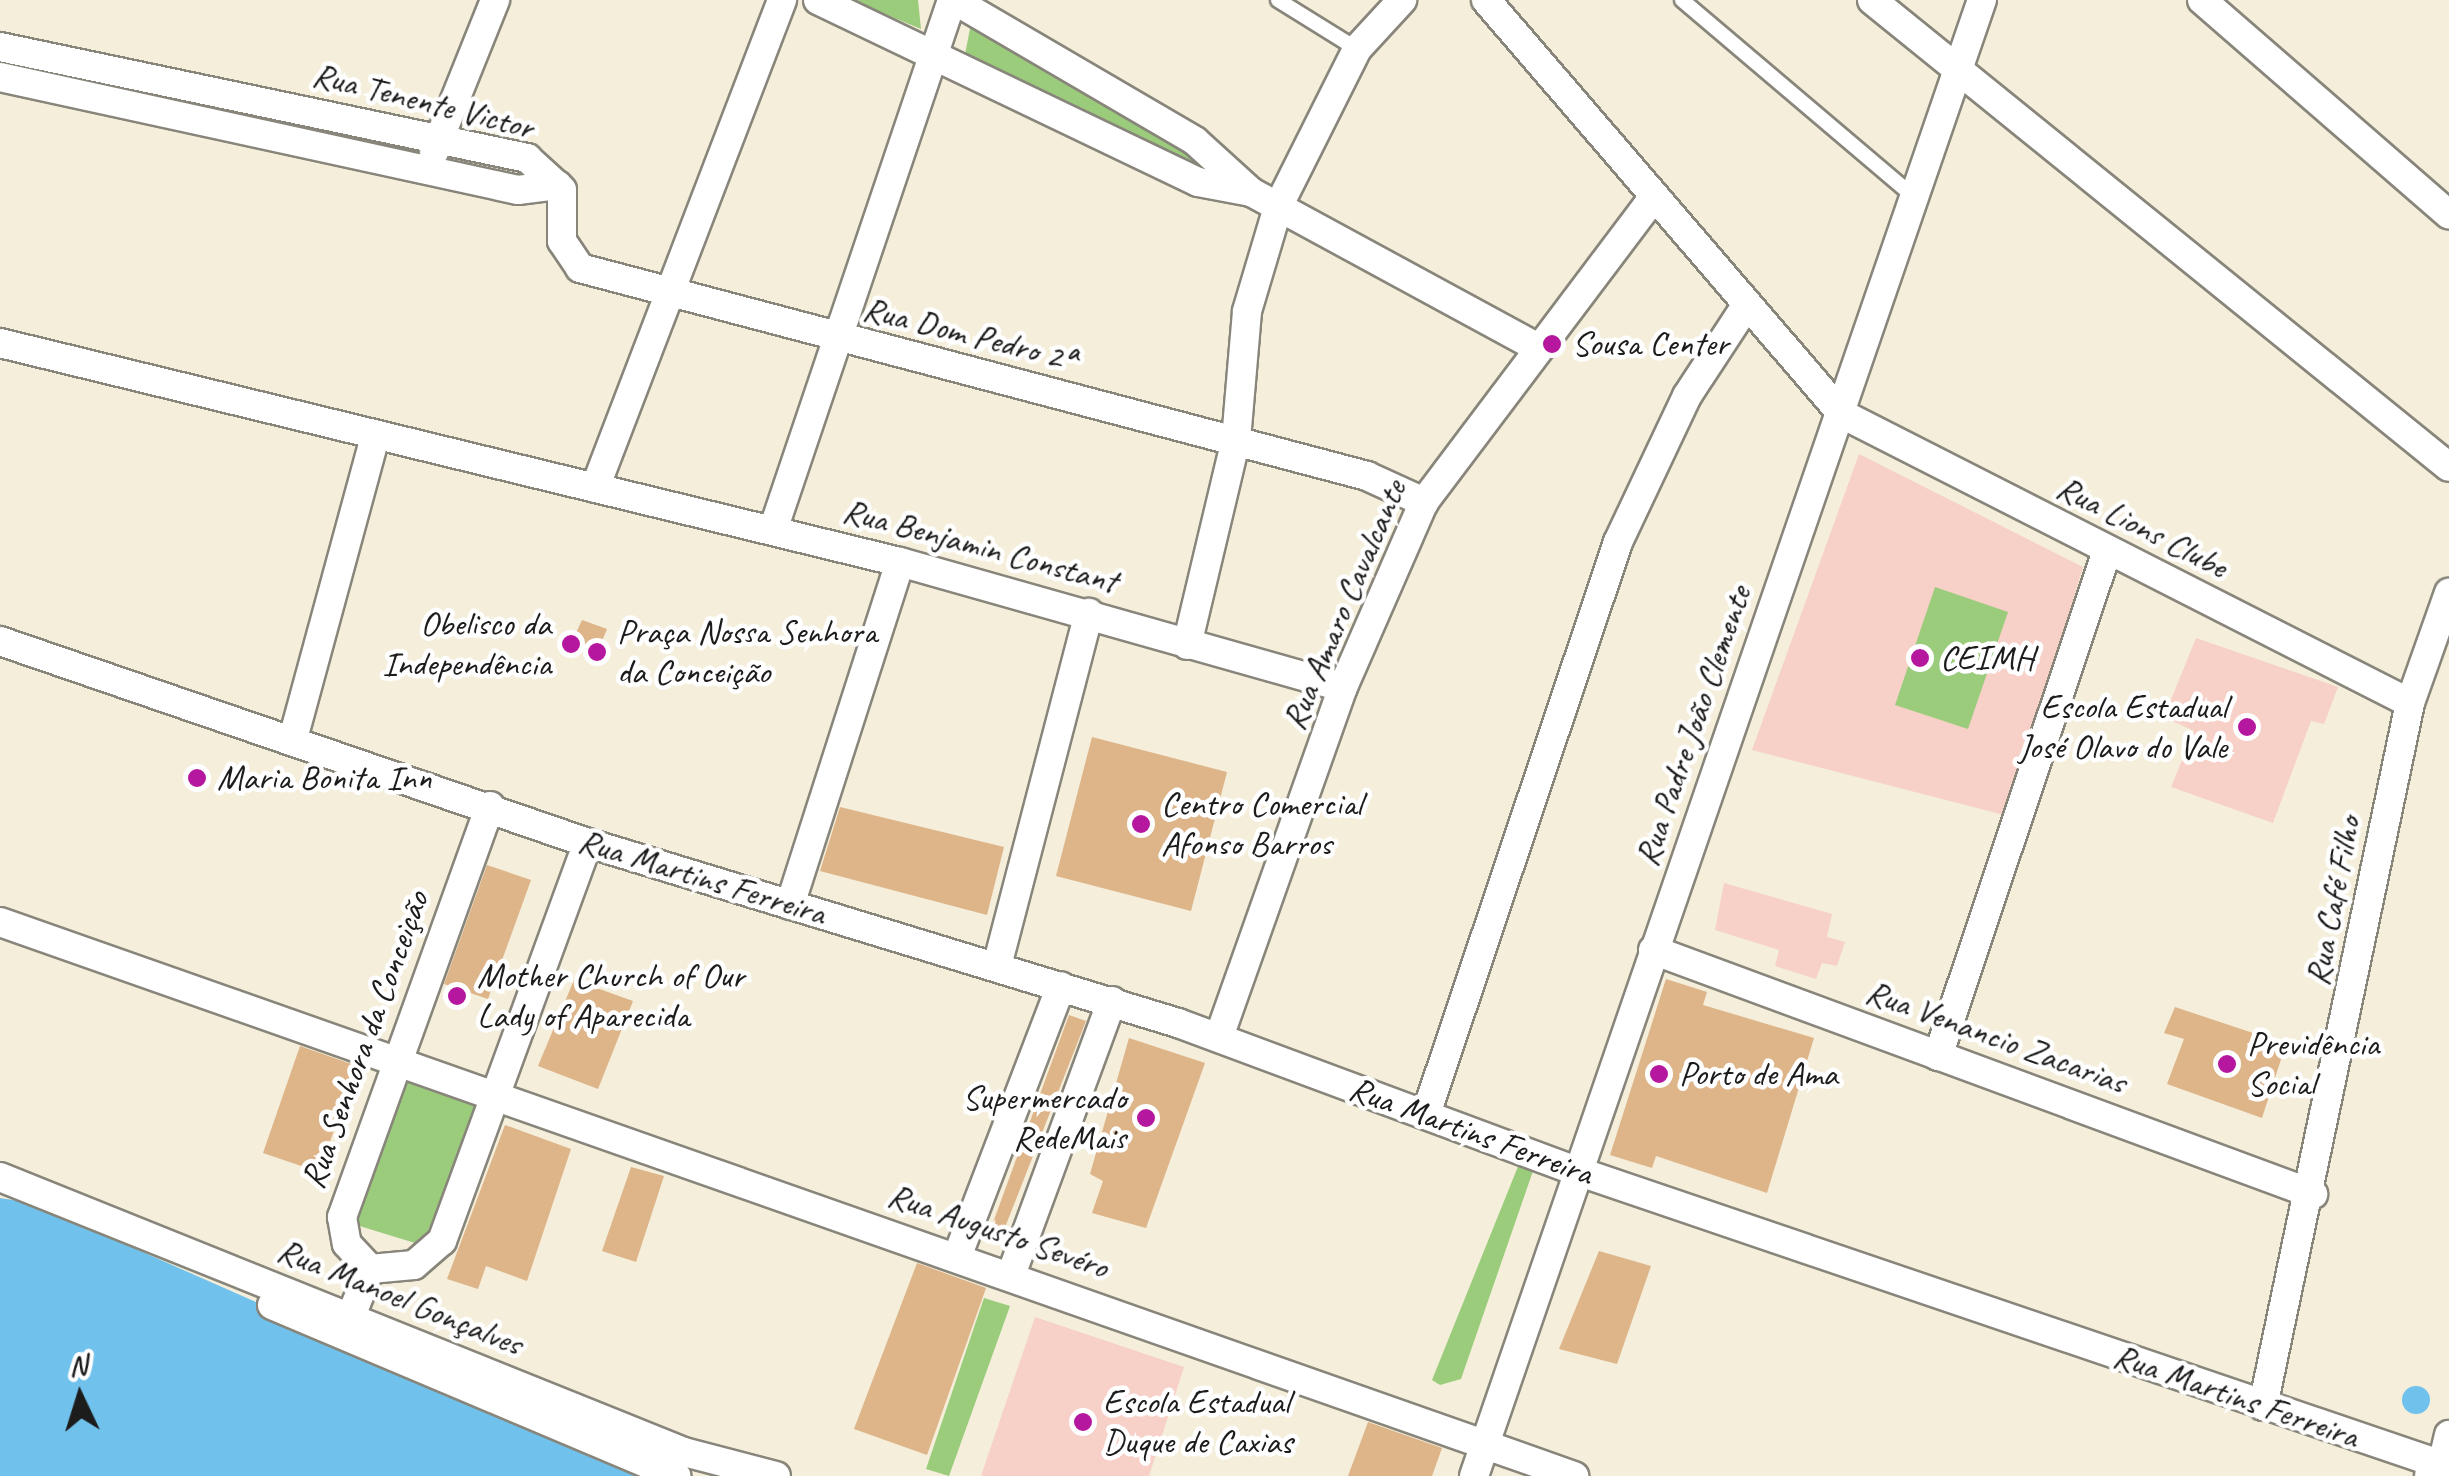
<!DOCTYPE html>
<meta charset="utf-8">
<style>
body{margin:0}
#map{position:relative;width:2449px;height:1476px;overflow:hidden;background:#f4eeda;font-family:Caveat,sans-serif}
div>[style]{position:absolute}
.built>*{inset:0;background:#f7d1c8}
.green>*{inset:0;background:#9bcc7c}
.water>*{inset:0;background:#70c2ec}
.round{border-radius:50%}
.building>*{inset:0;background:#deb489}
.roads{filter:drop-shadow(2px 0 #88857b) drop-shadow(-2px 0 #88857b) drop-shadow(0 2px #88857b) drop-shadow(0 -2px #88857b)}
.lane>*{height:14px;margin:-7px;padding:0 7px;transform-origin:7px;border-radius:7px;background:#fff}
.street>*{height:28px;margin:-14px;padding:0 14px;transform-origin:14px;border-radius:14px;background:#fff}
.primary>*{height:45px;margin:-22.5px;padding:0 22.5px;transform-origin:22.5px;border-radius:22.5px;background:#fff}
.dots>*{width:28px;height:28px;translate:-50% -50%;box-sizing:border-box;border:5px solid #fff;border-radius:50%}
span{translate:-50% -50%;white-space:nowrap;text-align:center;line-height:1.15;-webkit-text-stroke:9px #fff;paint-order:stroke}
.street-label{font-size:35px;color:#1c1c1c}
.poi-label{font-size:35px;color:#1c1c1c}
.left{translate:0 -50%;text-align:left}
.right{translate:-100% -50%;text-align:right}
.north{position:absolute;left:30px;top:1346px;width:100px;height:100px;-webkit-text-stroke:8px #fff;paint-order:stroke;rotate:356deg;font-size:28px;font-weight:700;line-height:40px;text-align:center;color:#1c1c1c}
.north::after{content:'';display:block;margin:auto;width:35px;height:45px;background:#1c1c1c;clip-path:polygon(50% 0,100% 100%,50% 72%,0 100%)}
</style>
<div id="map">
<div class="built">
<div style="clip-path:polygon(1859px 454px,2083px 567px,2008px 816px,1752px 750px)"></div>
<div style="clip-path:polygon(2196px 638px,2338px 687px,2324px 724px,2311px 721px,2273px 823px,2171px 787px,2194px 731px,2164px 717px)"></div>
<div style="clip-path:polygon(1724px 883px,1832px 914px,1827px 937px,1845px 942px,1837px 966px,1822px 963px,1816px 979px,1775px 966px,1779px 950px,1715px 930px)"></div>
<div style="clip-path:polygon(1035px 1317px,1184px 1367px,1149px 1476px,981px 1476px)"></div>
</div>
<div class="green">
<div style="clip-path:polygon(851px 0,918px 0,921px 29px)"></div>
<div style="clip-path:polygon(971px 23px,1185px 145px,1232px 183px,964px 60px)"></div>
<div style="clip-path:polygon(1935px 587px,2008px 612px,1968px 729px,1895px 705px)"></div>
<div style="clip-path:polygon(407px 1072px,478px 1102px,431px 1235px,415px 1243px,353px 1224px)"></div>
<div style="clip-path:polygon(1521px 1159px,1533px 1171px,1461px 1379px,1440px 1385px,1432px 1380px)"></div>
<div style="clip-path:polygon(984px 1298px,1010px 1306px,949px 1476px,926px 1469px)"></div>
</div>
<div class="water">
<div style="clip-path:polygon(0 1198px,32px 1203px,649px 1476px,0 1476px)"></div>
<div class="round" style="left:2402px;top:1386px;width:28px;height:28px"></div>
</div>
<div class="building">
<div style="clip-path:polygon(582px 620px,607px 629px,597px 653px,571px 644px)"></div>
<div style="clip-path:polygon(1092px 737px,1227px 772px,1191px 911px,1056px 876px)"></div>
<div style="clip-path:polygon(840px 807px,1004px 847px,987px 915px,820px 871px)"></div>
<div style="clip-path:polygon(487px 865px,531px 880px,488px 999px,444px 984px)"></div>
<div style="clip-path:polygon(1666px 979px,1707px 992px,1703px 1005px,1814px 1038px,1767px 1193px,1656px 1156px,1652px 1168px,1610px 1155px)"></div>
<div style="clip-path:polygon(574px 980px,633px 1001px,598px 1089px,538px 1066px)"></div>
<div style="clip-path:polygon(2175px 1007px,2286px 1044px,2262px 1118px,2167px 1084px,2184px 1039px,2164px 1033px)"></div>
<div style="clip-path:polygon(1069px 1015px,1086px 1021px,1000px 1240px,991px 1228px)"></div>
<div style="clip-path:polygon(1129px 1038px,1205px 1063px,1146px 1228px,1092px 1213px,1103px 1181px,1090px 1174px)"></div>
<div style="clip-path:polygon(300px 1046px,357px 1066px,319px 1172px,263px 1153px)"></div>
<div style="clip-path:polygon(505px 1125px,571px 1149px,527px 1281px,486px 1266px,478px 1289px,447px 1279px)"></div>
<div style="clip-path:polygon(631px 1167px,664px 1176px,636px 1262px,602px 1251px)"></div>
<div style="clip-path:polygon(1599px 1251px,1651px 1266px,1617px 1364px,1559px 1349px)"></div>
<div style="clip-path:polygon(917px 1263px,986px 1288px,927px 1455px,854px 1429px)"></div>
<div style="clip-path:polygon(1368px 1422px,1442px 1448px,1432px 1476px,1348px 1476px)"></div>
</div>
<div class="roads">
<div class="lane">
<div style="left:1278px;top:0;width:93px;rotate:31.8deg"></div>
<div style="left:1682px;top:0;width:302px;rotate:40.3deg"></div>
</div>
<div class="street">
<div style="left:818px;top:0;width:421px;rotate:25.6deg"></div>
<div style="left:1198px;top:182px;width:54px;rotate:10.7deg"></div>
<div style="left:954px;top:0;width:279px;rotate:30.3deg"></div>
<div style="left:1195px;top:141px;width:76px;rotate:42.3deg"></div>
<div style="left:1251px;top:192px;width:323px;rotate:28.5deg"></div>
<div style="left:1486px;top:0;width:546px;rotate:49.31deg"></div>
<div style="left:1842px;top:414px;width:637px;rotate:26.97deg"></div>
<div style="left:1872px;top:0;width:742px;rotate:38.99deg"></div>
<div style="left:2202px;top:0;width:327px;rotate:41deg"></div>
<div style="left:0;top:47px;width:539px;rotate:11.89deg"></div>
<div style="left:527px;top:158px;width:47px;rotate:42.4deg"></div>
<div style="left:562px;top:190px;width:51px;rotate:90deg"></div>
<div style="left:562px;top:241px;width:32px;rotate:56deg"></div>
<div style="left:580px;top:268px;width:814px;rotate:14.8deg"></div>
<div style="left:1367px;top:476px;width:63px;rotate:24.5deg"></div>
<div style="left:0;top:77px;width:530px;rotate:12.31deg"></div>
<div style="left:518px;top:190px;width:40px;rotate:-7.1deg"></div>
<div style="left:434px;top:152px;width:164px;rotate:-68.1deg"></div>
<div style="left:0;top:343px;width:926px;rotate:13.68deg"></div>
<div style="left:900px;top:562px;width:460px;rotate:15.8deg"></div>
<div style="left:595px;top:488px;width:523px;rotate:-69.03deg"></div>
<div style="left:773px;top:530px;width:559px;rotate:-71.34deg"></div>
<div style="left:0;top:641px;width:622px;rotate:18.96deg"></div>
<div style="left:588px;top:843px;width:617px;rotate:16.97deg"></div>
<div style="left:1178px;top:1023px;width:422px;rotate:20.4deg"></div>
<div style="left:1574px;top:1170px;width:917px;rotate:18.77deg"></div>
<div style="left:2442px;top:1465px;width:31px;rotate:-77deg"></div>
<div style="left:1187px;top:645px;width:211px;rotate:-76.6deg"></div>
<div style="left:1236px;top:440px;width:129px;rotate:-85.1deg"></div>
<div style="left:1247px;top:311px;width:109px;rotate:-73.4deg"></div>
<div style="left:1278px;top:207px;width:177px;rotate:-63.4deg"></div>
<div style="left:1357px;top:49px;width:67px;rotate:-47.4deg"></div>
<div style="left:294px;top:735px;width:310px;rotate:-74.8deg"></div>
<div style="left:490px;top:806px;width:437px;rotate:109.8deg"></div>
<div style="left:342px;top:1217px;width:27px;rotate:80deg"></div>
<div style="left:347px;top:1244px;width:34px;rotate:47deg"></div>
<div style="left:370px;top:1269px;width:44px;rotate:-5.2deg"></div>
<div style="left:414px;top:1265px;width:37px;rotate:-41deg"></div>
<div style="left:442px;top:1241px;width:424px;rotate:-69.9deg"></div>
<div style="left:790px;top:905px;width:360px;rotate:-72.2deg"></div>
<div style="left:0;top:922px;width:1669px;rotate:19.39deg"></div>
<div style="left:1653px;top:950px;width:704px;rotate:20.29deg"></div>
<div style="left:997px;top:966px;width:365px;rotate:-75.4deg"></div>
<div style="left:1219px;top:1037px;width:371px;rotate:-70.5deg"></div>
<div style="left:1343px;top:687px;width:202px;rotate:-66.4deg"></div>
<div style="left:1424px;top:502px;width:381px;rotate:-53deg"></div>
<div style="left:1938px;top:1056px;width:533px;rotate:-71.5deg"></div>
<div style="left:1426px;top:1114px;width:603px;rotate:-71.44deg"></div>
<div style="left:1618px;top:542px;width:161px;rotate:-64.7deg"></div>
<div style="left:1687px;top:396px;width:104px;rotate:-56.8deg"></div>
<div style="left:0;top:1177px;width:737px;rotate:21.9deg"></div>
<div style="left:684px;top:1452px;width:95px;rotate:14.6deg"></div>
<div style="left:957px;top:1257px;width:290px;rotate:-69deg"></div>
<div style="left:1011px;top:1275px;width:292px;rotate:-69.8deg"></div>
<div style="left:272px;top:1305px;width:439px;rotate:22.9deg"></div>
<div style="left:351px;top:1316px;width:51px;rotate:-68deg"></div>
<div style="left:2263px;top:1406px;width:718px;rotate:-78.19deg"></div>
<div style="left:2410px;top:703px;width:117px;rotate:-70.5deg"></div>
<div style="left:1474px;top:1476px;width:1561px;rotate:-71.01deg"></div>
</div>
<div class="primary">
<div style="left:2437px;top:1476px;width:15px;rotate:-37deg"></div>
</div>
</div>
<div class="dots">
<div style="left:1552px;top:344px;background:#b5179e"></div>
<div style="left:571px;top:644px;background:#b5179e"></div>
<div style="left:597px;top:652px;background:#b5179e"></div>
<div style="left:1920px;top:658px;background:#b5179e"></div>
<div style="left:2247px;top:727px;background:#b5179e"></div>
<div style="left:197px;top:778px;background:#b5179e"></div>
<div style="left:1141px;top:824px;background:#b5179e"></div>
<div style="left:457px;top:996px;background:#b5179e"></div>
<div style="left:2227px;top:1064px;background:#b5179e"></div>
<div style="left:1659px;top:1074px;background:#b5179e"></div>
<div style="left:1146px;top:1118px;background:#b5179e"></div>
<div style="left:1083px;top:1422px;background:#b5179e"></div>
</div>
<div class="street-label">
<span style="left:423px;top:101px;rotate:14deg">Rua Tenente Victor</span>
<span style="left:969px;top:334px;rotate:14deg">Rua Dom Pedro 2ª</span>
<span style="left:2142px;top:527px;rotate:27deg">Rua Lions Clube</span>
<span style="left:980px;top:546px;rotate:15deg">Rua Benjamin Constant</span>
<span style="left:1344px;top:605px;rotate:-67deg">Rua Amaro Cavalcante</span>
<span style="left:1693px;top:726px;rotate:-71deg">Rua Padre João Clemente</span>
<span style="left:702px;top:877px;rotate:17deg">Rua Martins Ferreira</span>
<span style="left:2333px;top:901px;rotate:-79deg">Rua Café Filho</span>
<span style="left:1996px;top:1037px;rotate:20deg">Rua Venancio Zacarias</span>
<span style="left:365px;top:1040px;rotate:-70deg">Rua Senhora da Conceição</span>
<span style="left:1471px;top:1131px;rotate:20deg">Rua Martins Ferreira</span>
<span style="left:998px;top:1231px;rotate:19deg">Rua Augusto Sevéro</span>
<span style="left:400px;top:1297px;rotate:22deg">Rua Manoel Gonçalves</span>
<span style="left:2236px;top:1396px;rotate:19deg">Rua Martins Ferreira</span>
</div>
<div class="poi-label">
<span class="left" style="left:1572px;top:344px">Sousa Center</span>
<span class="right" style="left:551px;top:644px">Obelisco da<br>Independência</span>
<span class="left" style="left:617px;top:652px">Praça Nossa Senhora<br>da Conceição</span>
<span class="left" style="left:1940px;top:658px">CEIMH</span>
<span class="right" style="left:2227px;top:727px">Escola Estadual<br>José Olavo do Vale</span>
<span class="left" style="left:217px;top:778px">Maria Bonita Inn</span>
<span class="left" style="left:1161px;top:824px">Centro Comercial<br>Afonso Barros</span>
<span class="left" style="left:477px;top:996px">Mother Church of Our<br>Lady of Aparecida</span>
<span class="left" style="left:2247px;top:1064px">Previdência<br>Social</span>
<span class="left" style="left:1679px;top:1074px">Porto de Ama</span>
<span class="right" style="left:1126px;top:1118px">Supermercado<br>RedeMais</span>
<span class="left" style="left:1103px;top:1422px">Escola Estadual<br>Duque de Caxias</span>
</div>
<div class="north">N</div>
</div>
